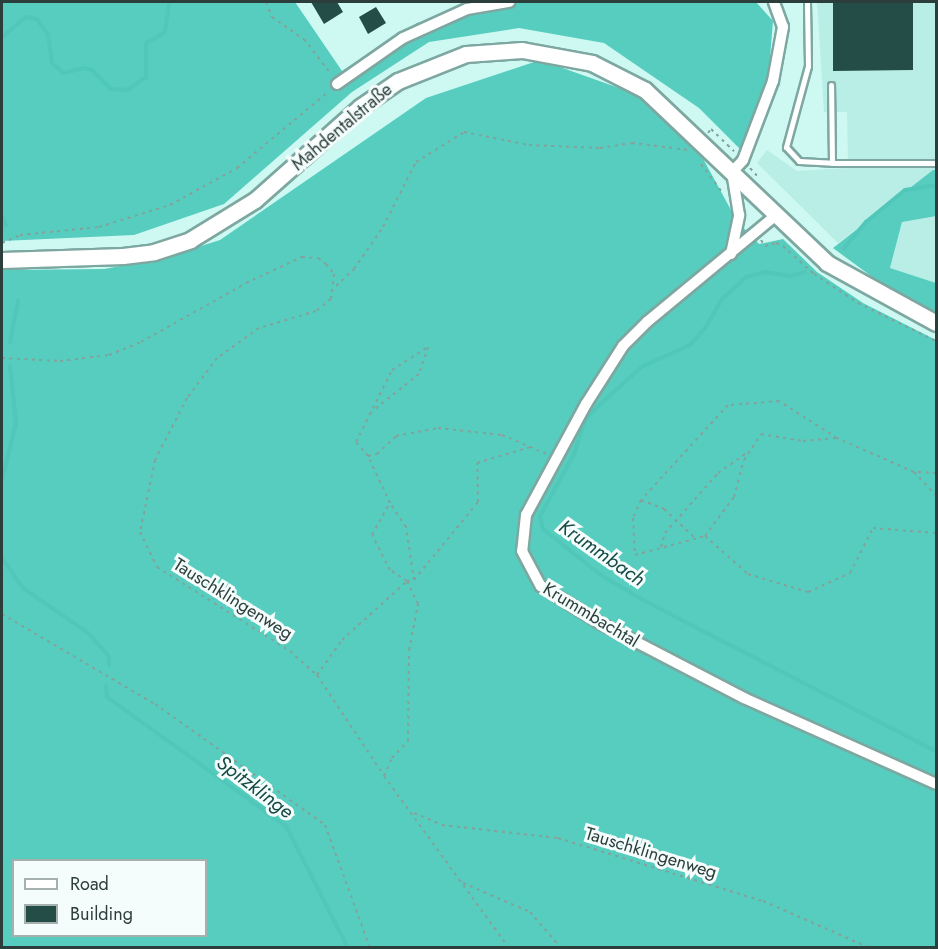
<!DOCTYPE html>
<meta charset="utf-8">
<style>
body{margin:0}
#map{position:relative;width:938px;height:949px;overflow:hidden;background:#cdf9f2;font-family:Jost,sans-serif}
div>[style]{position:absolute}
.built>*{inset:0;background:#b9eee6}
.forest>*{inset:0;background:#56cdbe}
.stream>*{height:4px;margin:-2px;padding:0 2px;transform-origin:2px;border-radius:2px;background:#50c7b9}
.building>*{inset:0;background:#254d48}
.path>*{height:2px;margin-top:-1px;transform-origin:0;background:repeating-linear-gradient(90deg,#82a29c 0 3px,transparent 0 7.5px)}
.roads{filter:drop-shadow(2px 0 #7da7a0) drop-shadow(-2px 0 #7da7a0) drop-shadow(0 2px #7da7a0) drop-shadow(0 -2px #7da7a0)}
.service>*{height:5px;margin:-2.5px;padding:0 2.5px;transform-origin:2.5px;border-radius:2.5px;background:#fff}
.minor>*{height:10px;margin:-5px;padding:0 5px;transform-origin:5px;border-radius:5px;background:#fff}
.secondary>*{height:15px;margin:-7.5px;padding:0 7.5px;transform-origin:7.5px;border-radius:7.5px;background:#fff}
span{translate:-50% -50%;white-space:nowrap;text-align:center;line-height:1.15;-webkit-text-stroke:6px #f5fdfc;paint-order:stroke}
.street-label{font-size:18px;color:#2c3e3b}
.water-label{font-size:20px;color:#164a44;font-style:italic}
.frame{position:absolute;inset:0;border:3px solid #2c3e3b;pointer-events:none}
.legend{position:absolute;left:12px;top:859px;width:195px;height:78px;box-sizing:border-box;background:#f5fdfc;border:2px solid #a5b1af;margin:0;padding:8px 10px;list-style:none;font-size:18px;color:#2c3e3b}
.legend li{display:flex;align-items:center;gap:12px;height:30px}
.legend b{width:30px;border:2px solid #a5b1af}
</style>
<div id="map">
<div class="built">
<div style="clip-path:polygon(817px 2px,936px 2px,936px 170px,838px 243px,757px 163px,767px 150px,797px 171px,848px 168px,847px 112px,824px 112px)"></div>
<div style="clip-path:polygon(936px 207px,936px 283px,890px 268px,902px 222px)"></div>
</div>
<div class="forest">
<div style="clip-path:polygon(2px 2px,295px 2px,342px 71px,417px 23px,493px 2px,756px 2px,773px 21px,768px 82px,740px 149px,699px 108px,604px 43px,519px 28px,429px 42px,352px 92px,224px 204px,134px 235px,2px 241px)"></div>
<div style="clip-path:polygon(evenodd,540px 60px,636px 94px,700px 153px,737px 221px,759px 244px,783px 239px,817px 272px,863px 303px,936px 340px,936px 947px,2px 947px,2px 270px,104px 269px,163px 258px,220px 240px,426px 98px,540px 60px,14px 860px,206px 860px,206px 936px,14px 936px,14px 860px)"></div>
<div style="clip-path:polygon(933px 170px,936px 170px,936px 216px,902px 222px,890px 268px,936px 283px,936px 312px,890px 290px,833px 248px)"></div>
</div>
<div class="stream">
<div style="left:2px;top:37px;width:31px;rotate:-40deg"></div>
<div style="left:26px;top:17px;width:11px;rotate:10deg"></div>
<div style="left:37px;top:19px;width:19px;rotate:54deg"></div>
<div style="left:48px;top:34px;width:29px;rotate:82deg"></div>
<div style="left:52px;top:63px;width:15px;rotate:42deg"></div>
<div style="left:63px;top:73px;width:22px;rotate:-13deg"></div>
<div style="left:84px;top:68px;width:8px;rotate:14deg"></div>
<div style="left:92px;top:70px;width:27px;rotate:45deg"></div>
<div style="left:111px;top:89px;width:16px;rotate:4deg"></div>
<div style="left:127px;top:90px;width:23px;rotate:-34deg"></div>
<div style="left:146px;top:77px;width:34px;rotate:-90deg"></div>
<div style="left:146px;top:43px;width:22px;rotate:-30deg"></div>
<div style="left:165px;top:32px;width:30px;rotate:-82deg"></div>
<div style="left:2px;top:217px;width:9px;rotate:63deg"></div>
<div style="left:844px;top:248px;width:34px;rotate:-50deg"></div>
<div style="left:866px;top:222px;width:50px;rotate:-39.4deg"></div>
<div style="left:905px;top:190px;width:31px;rotate:-9deg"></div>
<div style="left:805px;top:272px;width:16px;rotate:165deg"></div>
<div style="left:790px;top:276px;width:25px;rotate:-171deg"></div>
<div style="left:765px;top:272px;width:20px;rotate:165deg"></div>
<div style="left:746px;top:277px;width:33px;rotate:137deg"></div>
<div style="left:722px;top:299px;width:34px;rotate:120deg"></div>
<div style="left:705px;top:328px;width:23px;rotate:131deg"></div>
<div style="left:690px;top:345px;width:51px;rotate:155.9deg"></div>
<div style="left:643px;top:366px;width:50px;rotate:138.3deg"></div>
<div style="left:606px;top:399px;width:29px;rotate:136deg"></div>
<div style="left:585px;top:419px;width:37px;rotate:107deg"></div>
<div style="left:574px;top:454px;width:71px;rotate:118.7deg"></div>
<div style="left:540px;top:516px;width:13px;rotate:77deg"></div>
<div style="left:543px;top:529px;width:74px;rotate:38.4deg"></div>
<div style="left:601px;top:575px;width:49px;rotate:30.8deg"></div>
<div style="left:643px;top:600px;width:330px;rotate:27.3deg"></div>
<div style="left:10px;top:342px;width:42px;rotate:-79deg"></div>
<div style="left:2px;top:480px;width:59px;rotate:-76.2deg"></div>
<div style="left:16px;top:423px;width:57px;rotate:-96deg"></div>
<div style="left:2px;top:558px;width:37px;rotate:55deg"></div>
<div style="left:23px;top:588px;width:79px;rotate:34.7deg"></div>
<div style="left:88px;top:633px;width:31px;rotate:48deg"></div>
<div style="left:109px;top:656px;width:9px;rotate:90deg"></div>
<div style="left:106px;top:685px;width:12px;rotate:85deg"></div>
<div style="left:107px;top:697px;width:221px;rotate:35.8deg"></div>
<div style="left:286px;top:826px;width:137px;rotate:63.1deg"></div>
</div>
<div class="building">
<div style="clip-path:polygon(311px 2px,337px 2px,343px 12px,324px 24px)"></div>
<div style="clip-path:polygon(833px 2px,913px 2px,913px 70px,833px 71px)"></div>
<div style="clip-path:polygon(376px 7px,386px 23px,368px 34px,359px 17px)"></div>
</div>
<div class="path">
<div style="left:266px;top:2px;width:16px;rotate:68deg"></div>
<div style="left:272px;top:17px;width:39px;rotate:35deg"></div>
<div style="left:304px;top:39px;width:44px;rotate:52.4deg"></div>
<div style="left:708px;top:133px;width:5px;rotate:-53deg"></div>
<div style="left:711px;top:129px;width:32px;rotate:44deg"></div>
<div style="left:701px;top:164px;width:36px;rotate:53deg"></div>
<div style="left:750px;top:168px;width:12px;rotate:48deg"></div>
<div style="left:761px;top:240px;width:7px;rotate:56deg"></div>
<div style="left:765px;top:246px;width:11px;rotate:-15deg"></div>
<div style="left:776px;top:243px;width:8px;rotate:23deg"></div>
<div style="left:783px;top:246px;width:42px;rotate:42.1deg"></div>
<div style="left:814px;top:274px;width:53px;rotate:33.4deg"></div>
<div style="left:858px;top:303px;width:87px;rotate:26deg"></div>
<div style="left:2px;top:243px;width:20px;rotate:-24deg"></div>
<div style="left:20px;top:235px;width:79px;rotate:-5.8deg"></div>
<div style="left:99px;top:227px;width:74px;rotate:-17.2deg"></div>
<div style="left:170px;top:205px;width:77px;rotate:-28.9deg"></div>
<div style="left:237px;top:168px;width:119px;rotate:-39.9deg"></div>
<div style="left:336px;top:286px;width:25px;rotate:-43deg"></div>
<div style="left:354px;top:269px;width:51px;rotate:-55.4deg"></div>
<div style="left:383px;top:227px;width:73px;rotate:-63.1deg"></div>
<div style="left:416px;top:162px;width:57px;rotate:-32deg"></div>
<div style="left:464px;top:132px;width:66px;rotate:11.3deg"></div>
<div style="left:529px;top:145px;width:71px;rotate:2.4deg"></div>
<div style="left:600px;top:148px;width:32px;rotate:-9deg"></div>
<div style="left:632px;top:143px;width:57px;rotate:7deg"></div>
<div style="left:2px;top:358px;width:58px;rotate:3deg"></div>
<div style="left:60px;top:361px;width:49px;rotate:-7deg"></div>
<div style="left:109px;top:355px;width:35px;rotate:-22deg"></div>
<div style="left:141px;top:342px;width:120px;rotate:-29.3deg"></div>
<div style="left:246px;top:283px;width:62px;rotate:-24.9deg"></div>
<div style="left:302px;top:257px;width:16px;rotate:4deg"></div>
<div style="left:318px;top:258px;width:10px;rotate:37deg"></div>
<div style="left:326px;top:264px;width:13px;rotate:51deg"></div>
<div style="left:334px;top:274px;width:25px;rotate:97deg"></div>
<div style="left:331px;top:299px;width:19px;rotate:141deg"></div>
<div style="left:316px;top:311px;width:59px;rotate:163.4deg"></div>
<div style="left:259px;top:328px;width:52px;rotate:144.5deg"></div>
<div style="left:217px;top:358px;width:50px;rotate:126.9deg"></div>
<div style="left:187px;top:398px;width:70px;rotate:117.3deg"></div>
<div style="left:155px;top:460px;width:74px;rotate:101.8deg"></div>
<div style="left:140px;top:532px;width:39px;rotate:64deg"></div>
<div style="left:157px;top:567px;width:157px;rotate:32.3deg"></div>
<div style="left:290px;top:651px;width:36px;rotate:42deg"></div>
<div style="left:317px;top:675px;width:121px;rotate:56.4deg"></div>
<div style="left:384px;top:776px;width:213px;rotate:54deg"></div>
<div style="left:368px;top:456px;width:18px;rotate:-131deg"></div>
<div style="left:356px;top:442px;width:80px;rotate:-63.4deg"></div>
<div style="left:392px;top:370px;width:43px;rotate:-32.6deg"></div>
<div style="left:428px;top:347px;width:28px;rotate:108deg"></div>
<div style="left:419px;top:374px;width:61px;rotate:141.6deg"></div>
<div style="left:914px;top:472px;width:33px;rotate:47deg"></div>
<div style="left:936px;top:473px;width:22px;rotate:-177deg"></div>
<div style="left:914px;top:472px;width:84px;rotate:-156.2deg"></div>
<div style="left:837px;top:438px;width:69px;rotate:-147.5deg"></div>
<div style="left:779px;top:401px;width:51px;rotate:175.5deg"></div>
<div style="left:728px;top:405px;width:129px;rotate:132.5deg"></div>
<div style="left:641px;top:500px;width:20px;rotate:114deg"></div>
<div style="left:633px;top:518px;width:37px;rotate:87deg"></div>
<div style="left:635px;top:555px;width:73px;rotate:-15.2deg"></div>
<div style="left:705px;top:536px;width:57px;rotate:41.5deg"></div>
<div style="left:748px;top:574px;width:63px;rotate:16.7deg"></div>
<div style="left:808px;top:592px;width:46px;rotate:-24.3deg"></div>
<div style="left:850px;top:573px;width:51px;rotate:-62.9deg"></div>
<div style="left:873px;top:528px;width:63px;rotate:4.5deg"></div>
<div style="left:641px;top:500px;width:25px;rotate:21deg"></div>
<div style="left:664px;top:509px;width:42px;rotate:43.1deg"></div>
<div style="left:705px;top:536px;width:49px;rotate:-53.4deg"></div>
<div style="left:734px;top:497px;width:38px;rotate:-75deg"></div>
<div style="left:744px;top:460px;width:31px;rotate:-57deg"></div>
<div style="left:761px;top:434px;width:43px;rotate:9.5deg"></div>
<div style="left:803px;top:441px;width:34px;rotate:-5deg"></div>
<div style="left:661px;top:547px;width:15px;rotate:-74deg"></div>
<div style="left:665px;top:533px;width:80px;rotate:-48.5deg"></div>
<div style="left:718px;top:473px;width:38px;rotate:-35deg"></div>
<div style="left:414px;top:580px;width:101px;rotate:-50.6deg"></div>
<div style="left:478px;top:502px;width:39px;rotate:-91deg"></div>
<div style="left:477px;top:463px;width:55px;rotate:-16.8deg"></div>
<div style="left:2px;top:614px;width:178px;rotate:30.5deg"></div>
<div style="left:155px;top:704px;width:209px;rotate:35.4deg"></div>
<div style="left:325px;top:825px;width:131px;rotate:69.9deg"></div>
<div style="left:317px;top:675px;width:43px;rotate:-54.5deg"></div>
<div style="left:342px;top:640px;width:88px;rotate:-42.2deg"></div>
<div style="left:407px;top:581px;width:20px;rotate:-147deg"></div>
<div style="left:390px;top:570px;width:39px;rotate:-117deg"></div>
<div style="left:372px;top:535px;width:37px;rotate:-61deg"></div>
<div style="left:384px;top:776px;width:20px;rotate:-66deg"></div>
<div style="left:392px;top:758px;width:23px;rotate:-47deg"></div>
<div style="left:408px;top:741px;width:91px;rotate:-89.4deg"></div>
<div style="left:409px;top:650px;width:47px;rotate:-78.9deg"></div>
<div style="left:418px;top:604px;width:25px;rotate:-116deg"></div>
<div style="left:407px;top:581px;width:7px;rotate:-8deg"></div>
<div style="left:414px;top:580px;width:54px;rotate:-98.6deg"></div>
<div style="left:406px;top:527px;width:29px;rotate:-124deg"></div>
<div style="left:390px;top:503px;width:52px;rotate:-115.1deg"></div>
<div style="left:368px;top:456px;width:9px;rotate:-13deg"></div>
<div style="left:377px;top:454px;width:26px;rotate:-43deg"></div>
<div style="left:396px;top:436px;width:43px;rotate:-10.8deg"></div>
<div style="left:438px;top:428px;width:64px;rotate:6.2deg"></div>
<div style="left:502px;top:435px;width:49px;rotate:22.9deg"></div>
<div style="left:414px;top:813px;width:30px;rotate:23deg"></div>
<div style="left:442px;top:825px;width:117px;rotate:6.4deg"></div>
<div style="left:558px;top:838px;width:214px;rotate:17.1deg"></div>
<div style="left:763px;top:901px;width:117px;rotate:23.7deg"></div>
<div style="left:463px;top:883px;width:73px;rotate:23.4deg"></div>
<div style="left:530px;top:912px;width:48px;rotate:49.3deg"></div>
</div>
<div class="roads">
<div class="service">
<div style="left:807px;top:2px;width:64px;rotate:89.1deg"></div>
<div style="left:808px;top:66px;width:84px;rotate:105.2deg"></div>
<div style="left:786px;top:147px;width:19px;rotate:47deg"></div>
<div style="left:799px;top:161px;width:33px;rotate:3deg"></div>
<div style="left:832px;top:163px;width:78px;rotate:-90.7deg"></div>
<div style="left:832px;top:163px;width:104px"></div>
</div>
<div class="minor">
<div style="left:337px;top:84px;width:80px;rotate:-34.9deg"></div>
<div style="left:403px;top:38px;width:70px;rotate:-24.4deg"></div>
<div style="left:467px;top:9px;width:43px;rotate:-9.5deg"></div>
<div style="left:775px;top:216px;width:166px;rotate:140.4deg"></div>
<div style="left:647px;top:322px;width:34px;rotate:135deg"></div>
<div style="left:623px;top:346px;width:69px;rotate:122.5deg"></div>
<div style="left:586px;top:404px;width:126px;rotate:118.4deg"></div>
<div style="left:526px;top:515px;width:36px;rotate:96deg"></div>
<div style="left:522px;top:551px;width:40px;rotate:62deg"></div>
<div style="left:541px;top:586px;width:67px;rotate:32.3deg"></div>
<div style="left:598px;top:622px;width:165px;rotate:27.5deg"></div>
<div style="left:744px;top:698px;width:210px;rotate:24.1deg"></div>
<div style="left:731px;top:254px;width:40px;rotate:-78deg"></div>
<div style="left:739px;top:215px;width:44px;rotate:-99.2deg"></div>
<div style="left:732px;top:172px;width:16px;rotate:-47deg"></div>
<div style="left:743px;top:160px;width:85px;rotate:-69.2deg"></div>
<div style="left:773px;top:81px;width:55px;rotate:-79.5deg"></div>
<div style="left:783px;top:27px;width:27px;rotate:-110deg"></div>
</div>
<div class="secondary">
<div style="left:2px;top:260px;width:121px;rotate:-1.9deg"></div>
<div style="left:123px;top:256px;width:31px;rotate:-7deg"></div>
<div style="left:154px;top:252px;width:38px;rotate:-18deg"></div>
<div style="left:190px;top:240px;width:76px;rotate:-31.6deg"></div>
<div style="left:255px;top:200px;width:140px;rotate:-41.5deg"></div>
<div style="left:360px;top:107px;width:46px;rotate:-34.4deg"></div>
<div style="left:398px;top:81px;width:73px;rotate:-21.7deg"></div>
<div style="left:466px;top:54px;width:56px;rotate:-4.1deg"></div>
<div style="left:522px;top:50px;width:71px;rotate:10.5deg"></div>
<div style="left:592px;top:63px;width:59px;rotate:27deg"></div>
<div style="left:645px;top:90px;width:251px;rotate:43.5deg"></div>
<div style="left:827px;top:263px;width:124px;rotate:28.8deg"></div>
</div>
</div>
<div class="street-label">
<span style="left:342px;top:127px;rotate:-40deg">Mahdentalstraße</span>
<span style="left:233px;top:599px;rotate:32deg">Tauschklingenweg</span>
<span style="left:591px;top:615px;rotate:31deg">Krummbachtal</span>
<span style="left:651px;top:853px;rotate:17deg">Tauschklingenweg</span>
</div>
<div class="water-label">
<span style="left:602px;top:553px;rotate:35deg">Krummbach</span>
<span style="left:255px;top:787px;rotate:37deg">Spitzklinge</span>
</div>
<div class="frame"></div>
<ul class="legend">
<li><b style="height:8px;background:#fff"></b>Road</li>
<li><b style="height:16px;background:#254d48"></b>Building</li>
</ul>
</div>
